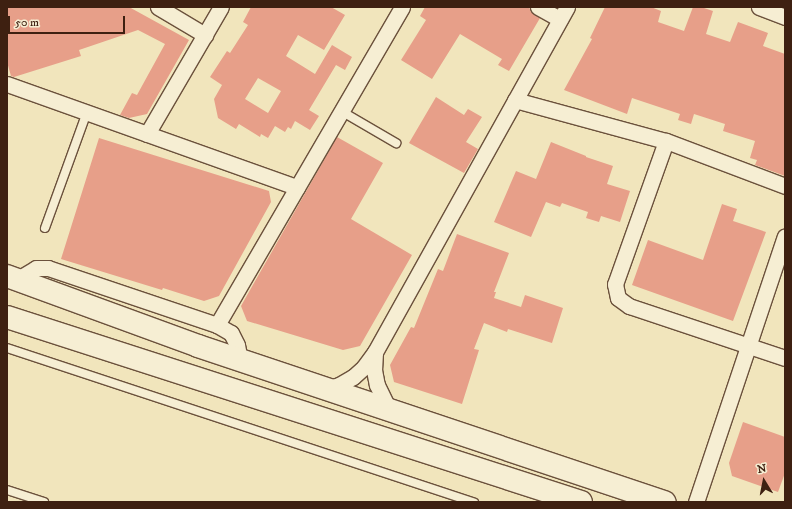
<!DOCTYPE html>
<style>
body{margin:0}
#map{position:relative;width:792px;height:509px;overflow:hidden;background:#f1e5bc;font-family:"IM FELL DW Pica",serif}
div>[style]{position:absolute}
.building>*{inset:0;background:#e79f89}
.roads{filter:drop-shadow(1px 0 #6b513c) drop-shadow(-1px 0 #6b513c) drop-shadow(0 1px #6b513c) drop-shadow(0 -1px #6b513c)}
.service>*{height:8px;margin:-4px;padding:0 4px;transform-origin:4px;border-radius:4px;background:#f6eed3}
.minor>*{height:15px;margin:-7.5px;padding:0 7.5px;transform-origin:7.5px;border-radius:7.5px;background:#f6eed3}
.secondary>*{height:22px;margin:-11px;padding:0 11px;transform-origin:11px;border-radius:11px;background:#f6eed3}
span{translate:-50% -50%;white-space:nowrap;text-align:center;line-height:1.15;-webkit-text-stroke:3px #f6eed3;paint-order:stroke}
.frame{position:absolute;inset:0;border:8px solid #3e2011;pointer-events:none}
.north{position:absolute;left:744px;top:461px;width:40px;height:40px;-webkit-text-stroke:3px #f6eed3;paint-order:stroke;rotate:350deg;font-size:11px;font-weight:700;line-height:16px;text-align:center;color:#3e2011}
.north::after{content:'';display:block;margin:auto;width:14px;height:18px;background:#3e2011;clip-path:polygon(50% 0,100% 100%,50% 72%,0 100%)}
.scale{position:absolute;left:8px;top:16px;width:117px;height:18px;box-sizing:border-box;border:2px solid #3e2011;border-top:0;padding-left:5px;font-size:12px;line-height:14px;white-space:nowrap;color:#3e2011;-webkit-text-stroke:3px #f6eed3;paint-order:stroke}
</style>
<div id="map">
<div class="building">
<div style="clip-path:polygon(7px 7px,129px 7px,189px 40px,147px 114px,129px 118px,120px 115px,132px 93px,137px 95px,165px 44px,138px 30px,79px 50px,81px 56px,14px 77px,11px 76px,7px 62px)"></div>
<div style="clip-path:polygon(evenodd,251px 7px,331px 7px,345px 15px,324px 50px,298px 35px,286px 56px,315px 74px,332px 45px,352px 57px,345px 70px,336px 65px,309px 110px,319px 116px,310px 130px,295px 121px,291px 129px,288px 127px,285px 132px,275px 126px,268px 138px,261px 134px,260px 137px,239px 124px,236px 129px,218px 118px,214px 99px,222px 85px,210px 77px,227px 51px,230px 53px,248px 25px,243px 22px,251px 7px,258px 78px,281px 91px,268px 113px,245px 99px,258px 78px)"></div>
<div style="clip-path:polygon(425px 7px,529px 7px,531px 12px,540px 18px,509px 71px,498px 65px,502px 59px,460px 34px,432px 79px,401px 60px,426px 20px,420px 16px)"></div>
<div style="clip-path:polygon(605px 7px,651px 7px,661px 11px,658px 22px,684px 31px,693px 7px,701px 7px,713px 11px,706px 34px,730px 42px,738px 22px,768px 33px,763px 46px,785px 54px,785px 176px,755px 165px,757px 160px,750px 158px,755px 141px,723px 131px,725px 124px,694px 114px,691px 124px,678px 120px,680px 114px,632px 98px,627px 114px,564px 90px,592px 39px,590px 38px)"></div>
<div style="clip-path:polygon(436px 97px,464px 115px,468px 109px,482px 117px,466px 142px,478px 149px,464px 173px,409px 143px)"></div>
<div style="clip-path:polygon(337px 137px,383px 163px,351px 219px,412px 255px,360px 346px,343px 350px,247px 321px,241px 306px)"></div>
<div style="clip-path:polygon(99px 138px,269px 191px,271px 202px,219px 296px,204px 301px,163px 288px,162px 290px,61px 259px)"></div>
<div style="clip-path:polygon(551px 142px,586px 156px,586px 157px,613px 166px,607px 184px,630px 191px,620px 222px,601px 216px,599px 222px,586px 218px,588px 212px,562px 203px,560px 207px,546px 202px,531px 237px,494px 222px,516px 171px,536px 179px)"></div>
<div style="clip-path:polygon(722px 204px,737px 209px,733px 221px,766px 232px,733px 321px,632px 285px,648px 240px,703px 260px)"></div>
<div style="clip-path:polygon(457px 234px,509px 253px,494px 292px,496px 292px,494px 298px,521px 307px,525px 295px,563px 308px,552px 343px,508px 329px,507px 332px,484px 323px,474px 349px,479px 350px,462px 404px,394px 382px,390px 365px,411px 327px,414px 328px,438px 269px,443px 271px)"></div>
<div style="clip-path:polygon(743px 422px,785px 437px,785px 473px,778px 492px,732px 476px,729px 463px)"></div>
</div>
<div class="roads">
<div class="service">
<div style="left:341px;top:111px;width:64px;rotate:30.2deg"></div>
<div style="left:45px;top:228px;width:123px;rotate:-70.1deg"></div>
<div style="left:7px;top:348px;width:492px;rotate:18.3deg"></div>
<div style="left:7px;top:490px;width:39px;rotate:18deg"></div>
</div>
<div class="minor">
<div style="left:158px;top:7px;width:55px;rotate:30.8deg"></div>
<div style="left:538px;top:7px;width:25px;rotate:29deg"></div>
<div style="left:759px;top:7px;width:28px;rotate:21deg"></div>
<div style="left:7px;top:84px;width:308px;rotate:19.6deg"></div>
<div style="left:515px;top:100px;width:156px;rotate:15.2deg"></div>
<div style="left:666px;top:141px;width:127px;rotate:20.7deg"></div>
<div style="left:147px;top:134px;width:147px;rotate:-59.8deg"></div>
<div style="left:666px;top:141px;width:152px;rotate:109.6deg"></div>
<div style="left:615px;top:284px;width:14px;rotate:78deg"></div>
<div style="left:618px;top:298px;width:14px;rotate:36deg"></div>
<div style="left:629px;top:306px;width:164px;rotate:18.4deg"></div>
<div style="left:18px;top:279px;width:21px;rotate:-31deg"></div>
<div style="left:36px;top:268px;width:12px"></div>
<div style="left:48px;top:268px;width:178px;rotate:18.6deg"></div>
<div style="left:217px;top:325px;width:16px;rotate:30deg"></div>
<div style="left:231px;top:333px;width:13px;rotate:63deg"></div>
<div style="left:237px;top:345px;width:16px;rotate:79deg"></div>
<div style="left:217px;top:325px;width:368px;rotate:-59.8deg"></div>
<div style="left:375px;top:352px;width:18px;rotate:93deg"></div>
<div style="left:374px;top:370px;width:15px;rotate:79deg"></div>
<div style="left:377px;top:385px;width:30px;rotate:64deg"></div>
<div style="left:325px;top:389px;width:15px;rotate:-16deg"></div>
<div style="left:339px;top:385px;width:16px;rotate:-30deg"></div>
<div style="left:353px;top:377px;width:15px;rotate:-42deg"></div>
<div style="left:364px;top:367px;width:19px;rotate:-54deg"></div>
<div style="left:375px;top:352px;width:395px;rotate:-60.9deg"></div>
<div style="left:696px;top:502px;width:280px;rotate:-71.5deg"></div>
</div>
<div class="secondary">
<div style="left:7px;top:276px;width:203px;rotate:20.1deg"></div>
<div style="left:198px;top:346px;width:492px;rotate:18.5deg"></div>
<div style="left:7px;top:317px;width:603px;rotate:17.86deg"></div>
</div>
</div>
<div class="frame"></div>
<div class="north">N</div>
<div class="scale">50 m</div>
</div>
